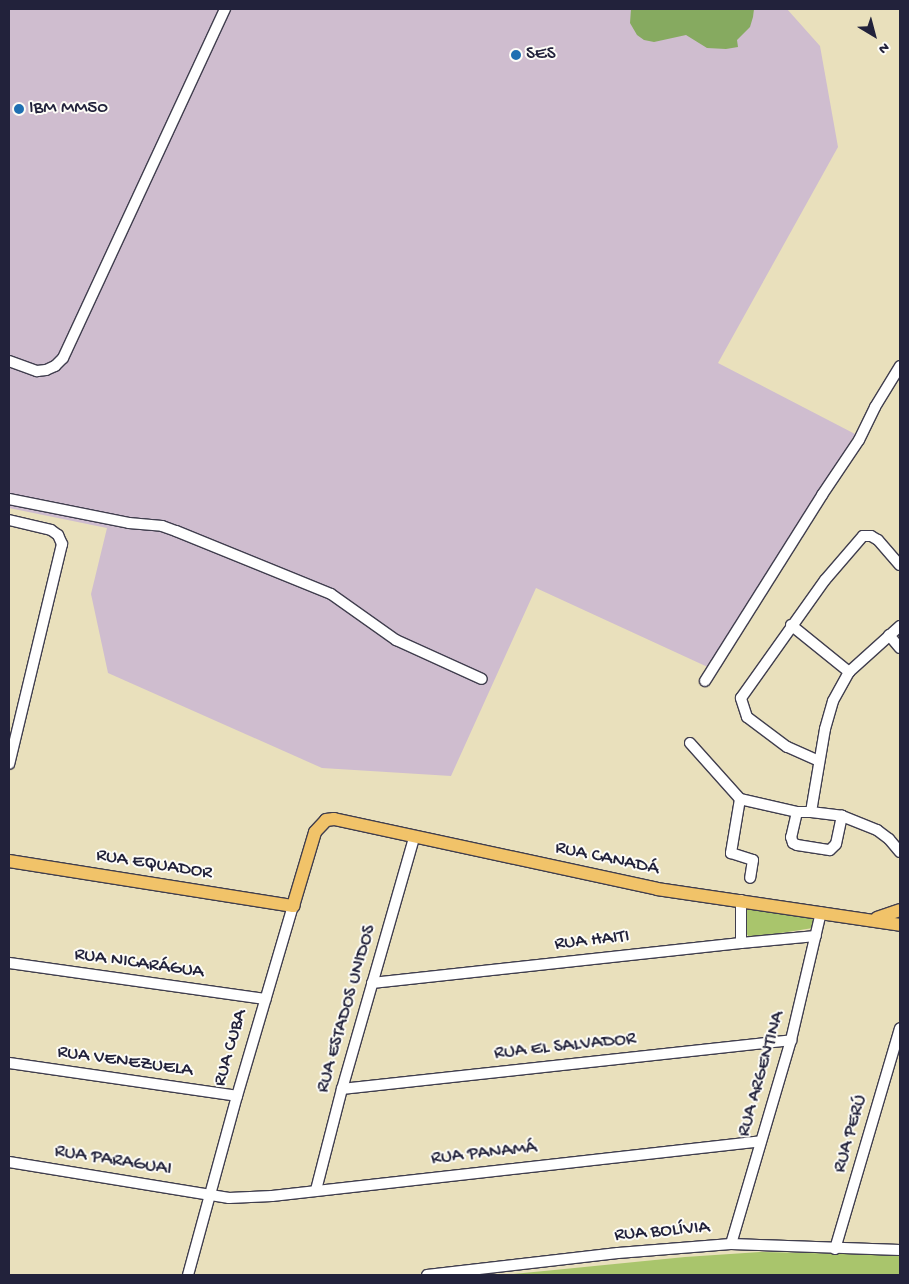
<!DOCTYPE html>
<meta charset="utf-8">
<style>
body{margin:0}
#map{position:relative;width:909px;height:1284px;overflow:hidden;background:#e9e0bc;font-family:"Gochi Hand",sans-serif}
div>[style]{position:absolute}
.industrial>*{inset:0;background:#cfbdcf}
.green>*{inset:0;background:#a9c56c}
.forest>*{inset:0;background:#86aa60}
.roads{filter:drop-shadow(1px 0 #403e4e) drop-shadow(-1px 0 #403e4e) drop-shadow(0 1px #403e4e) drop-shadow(0 -1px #403e4e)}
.minor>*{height:10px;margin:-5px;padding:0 5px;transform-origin:5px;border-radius:5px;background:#fff}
.major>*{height:12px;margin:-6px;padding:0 6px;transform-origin:6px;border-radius:6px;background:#f1c369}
.dots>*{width:14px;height:14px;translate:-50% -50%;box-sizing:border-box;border:2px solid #fdfcf7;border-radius:50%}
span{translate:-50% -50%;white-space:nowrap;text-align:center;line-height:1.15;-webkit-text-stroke:4px #fdfcf7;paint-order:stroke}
.poi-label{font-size:19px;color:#22223b}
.left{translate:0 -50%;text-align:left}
.street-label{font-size:19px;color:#22223b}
.frame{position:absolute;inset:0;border:10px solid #22223b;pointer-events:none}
.north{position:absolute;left:849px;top:10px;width:50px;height:50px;-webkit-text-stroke:4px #fdfcf7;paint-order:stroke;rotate:143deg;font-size:14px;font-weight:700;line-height:20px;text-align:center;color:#22223b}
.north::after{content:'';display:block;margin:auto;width:18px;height:22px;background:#22223b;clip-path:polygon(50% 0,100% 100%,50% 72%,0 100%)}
</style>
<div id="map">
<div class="industrial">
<div style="clip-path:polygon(9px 9px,787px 9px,820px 46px,838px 147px,718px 363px,855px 434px,712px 669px,536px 588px,451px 776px,322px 768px,108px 673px,91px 594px,107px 528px,9px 508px)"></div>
</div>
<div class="green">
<div style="clip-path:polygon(747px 907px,815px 915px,813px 928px,750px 938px,745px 932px,745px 909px)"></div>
<div style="clip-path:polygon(760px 1252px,900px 1255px,900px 1275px,504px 1275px,685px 1257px)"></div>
</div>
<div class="forest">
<div style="clip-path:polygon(631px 9px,754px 9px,753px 17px,750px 27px,737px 40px,738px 47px,726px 49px,707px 48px,686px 35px,654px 42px,644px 40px,637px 35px,630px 23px)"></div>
</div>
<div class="roads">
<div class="minor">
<div style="left:9px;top:361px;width:30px;rotate:20deg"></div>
<div style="left:37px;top:371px;width:9px;rotate:-6deg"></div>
<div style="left:46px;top:370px;width:10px;rotate:-24deg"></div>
<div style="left:55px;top:366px;width:11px;rotate:-45deg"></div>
<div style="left:63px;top:358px;width:385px;rotate:-65.1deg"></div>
<div style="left:9px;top:499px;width:122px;rotate:11.3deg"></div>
<div style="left:129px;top:523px;width:33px;rotate:5deg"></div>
<div style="left:162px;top:526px;width:15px;rotate:20deg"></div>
<div style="left:176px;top:531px;width:167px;rotate:22.1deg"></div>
<div style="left:331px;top:594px;width:80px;rotate:35.3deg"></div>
<div style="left:396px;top:640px;width:94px;rotate:24.4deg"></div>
<div style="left:9px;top:520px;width:43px;rotate:13.4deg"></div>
<div style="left:51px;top:530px;width:9px;rotate:36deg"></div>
<div style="left:58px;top:535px;width:10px;rotate:66deg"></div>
<div style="left:62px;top:544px;width:226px;rotate:103.5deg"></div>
<div style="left:791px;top:625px;width:75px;rotate:39deg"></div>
<div style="left:900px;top:626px;width:69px;rotate:138deg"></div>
<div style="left:849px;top:672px;width:33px;rotate:119deg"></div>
<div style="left:833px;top:701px;width:29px;rotate:106deg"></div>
<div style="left:825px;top:729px;width:84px;rotate:99.6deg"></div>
<div style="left:811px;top:812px;width:31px;rotate:7deg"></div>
<div style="left:842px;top:816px;width:38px;rotate:22deg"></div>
<div style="left:877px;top:830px;width:15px;rotate:37deg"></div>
<div style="left:889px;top:839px;width:17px;rotate:50deg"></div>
<div style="left:889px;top:635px;width:17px;rotate:50deg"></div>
<div style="left:705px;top:681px;width:220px;rotate:-57.8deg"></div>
<div style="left:822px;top:495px;width:66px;rotate:-56.1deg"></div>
<div style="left:859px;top:440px;width:37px;rotate:-64deg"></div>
<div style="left:875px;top:407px;width:48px;rotate:-58.6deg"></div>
<div style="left:690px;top:743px;width:75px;rotate:48.2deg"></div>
<div style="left:740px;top:799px;width:58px;rotate:12.8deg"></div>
<div style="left:797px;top:812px;width:14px"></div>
<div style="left:819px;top:761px;width:35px;rotate:-156deg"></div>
<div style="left:787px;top:747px;width:50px;rotate:-143.1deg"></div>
<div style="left:747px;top:717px;width:20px;rotate:-108deg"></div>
<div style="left:741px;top:698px;width:145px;rotate:-54.6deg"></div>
<div style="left:825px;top:580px;width:58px;rotate:-49.2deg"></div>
<div style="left:863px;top:536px;width:8px"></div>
<div style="left:871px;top:536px;width:8px;rotate:30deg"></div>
<div style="left:878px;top:540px;width:33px;rotate:49deg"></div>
<div style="left:740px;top:799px;width:55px;rotate:99.5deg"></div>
<div style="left:731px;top:853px;width:23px;rotate:18deg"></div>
<div style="left:753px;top:860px;width:18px;rotate:99deg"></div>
<div style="left:797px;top:812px;width:26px;rotate:103deg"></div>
<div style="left:791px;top:837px;width:6px;rotate:72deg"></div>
<div style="left:793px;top:843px;width:4px;rotate:27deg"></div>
<div style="left:797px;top:845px;width:33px;rotate:9deg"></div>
<div style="left:830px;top:850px;width:8px;rotate:-45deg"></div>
<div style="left:836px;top:844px;width:29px;rotate:-78deg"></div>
<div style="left:741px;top:900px;width:43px;rotate:90deg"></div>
<div style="left:9px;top:963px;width:259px;rotate:8deg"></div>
<div style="left:372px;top:983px;width:371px;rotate:-6.2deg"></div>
<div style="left:741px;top:943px;width:75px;rotate:-5.3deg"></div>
<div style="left:9px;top:1063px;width:230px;rotate:8.2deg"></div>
<div style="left:342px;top:1089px;width:452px;rotate:-6.2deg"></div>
<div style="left:9px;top:1162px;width:223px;rotate:9.3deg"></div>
<div style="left:229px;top:1198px;width:43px;rotate:-2.7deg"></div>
<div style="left:272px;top:1196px;width:492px;rotate:-6.4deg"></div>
<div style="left:316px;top:1190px;width:104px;rotate:-75.6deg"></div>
<div style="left:342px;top:1089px;width:261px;rotate:-74deg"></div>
<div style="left:731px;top:1244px;width:213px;rotate:-73.6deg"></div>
<div style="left:791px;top:1040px;width:131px;rotate:-76.8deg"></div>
<div style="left:835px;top:1249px;width:230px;rotate:-73.6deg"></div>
<div style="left:188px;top:1275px;width:186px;rotate:-74.7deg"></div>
<div style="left:237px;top:1096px;width:198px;rotate:-73.6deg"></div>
<div style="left:427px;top:1275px;width:192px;rotate:-6.6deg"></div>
<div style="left:618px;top:1253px;width:113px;rotate:-4.6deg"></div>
<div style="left:731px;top:1244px;width:169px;rotate:2deg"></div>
</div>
<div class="major">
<div style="left:9px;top:861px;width:288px;rotate:9deg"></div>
<div style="left:293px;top:906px;width:77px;rotate:-73.4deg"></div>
<div style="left:315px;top:832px;width:16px;rotate:-47deg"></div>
<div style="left:326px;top:820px;width:8px;rotate:-7deg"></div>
<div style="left:334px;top:819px;width:330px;rotate:12.2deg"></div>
<div style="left:657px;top:889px;width:246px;rotate:8.4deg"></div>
<div style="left:877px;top:918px;width:24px;rotate:-19deg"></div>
</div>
</div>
<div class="dots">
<div style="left:516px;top:55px;background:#1f6fb2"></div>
<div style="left:19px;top:109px;background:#1f6fb2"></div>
</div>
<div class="poi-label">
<span class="left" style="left:526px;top:55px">SES</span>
<span class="left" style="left:29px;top:109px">IBM MM50</span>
</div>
<div class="street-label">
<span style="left:607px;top:859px;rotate:12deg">RUA CANADÁ</span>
<span style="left:154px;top:865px;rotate:9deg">RUA EQUADOR</span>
<span style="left:592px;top:941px;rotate:-6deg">RUA HAITI</span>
<span style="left:139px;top:964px;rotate:8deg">RUA NICARÁGUA</span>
<span style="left:347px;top:1009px;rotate:-74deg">RUA ESTADOS UNIDOS</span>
<span style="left:565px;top:1047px;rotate:-6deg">RUA EL SALVADOR</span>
<span style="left:231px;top:1048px;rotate:-74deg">RUA CUBA</span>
<span style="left:125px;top:1062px;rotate:8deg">RUA VENEZUELA</span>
<span style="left:762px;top:1074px;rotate:-74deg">RUA ARGENTINA</span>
<span style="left:851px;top:1134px;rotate:-74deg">RUA PERÚ</span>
<span style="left:484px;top:1154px;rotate:-6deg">RUA PANAMÁ</span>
<span style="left:113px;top:1161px;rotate:9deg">RUA PARAGUAI</span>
<span style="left:662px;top:1232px;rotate:-5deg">RUA BOLÍVIA</span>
</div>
<div class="frame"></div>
<div class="north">N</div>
</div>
